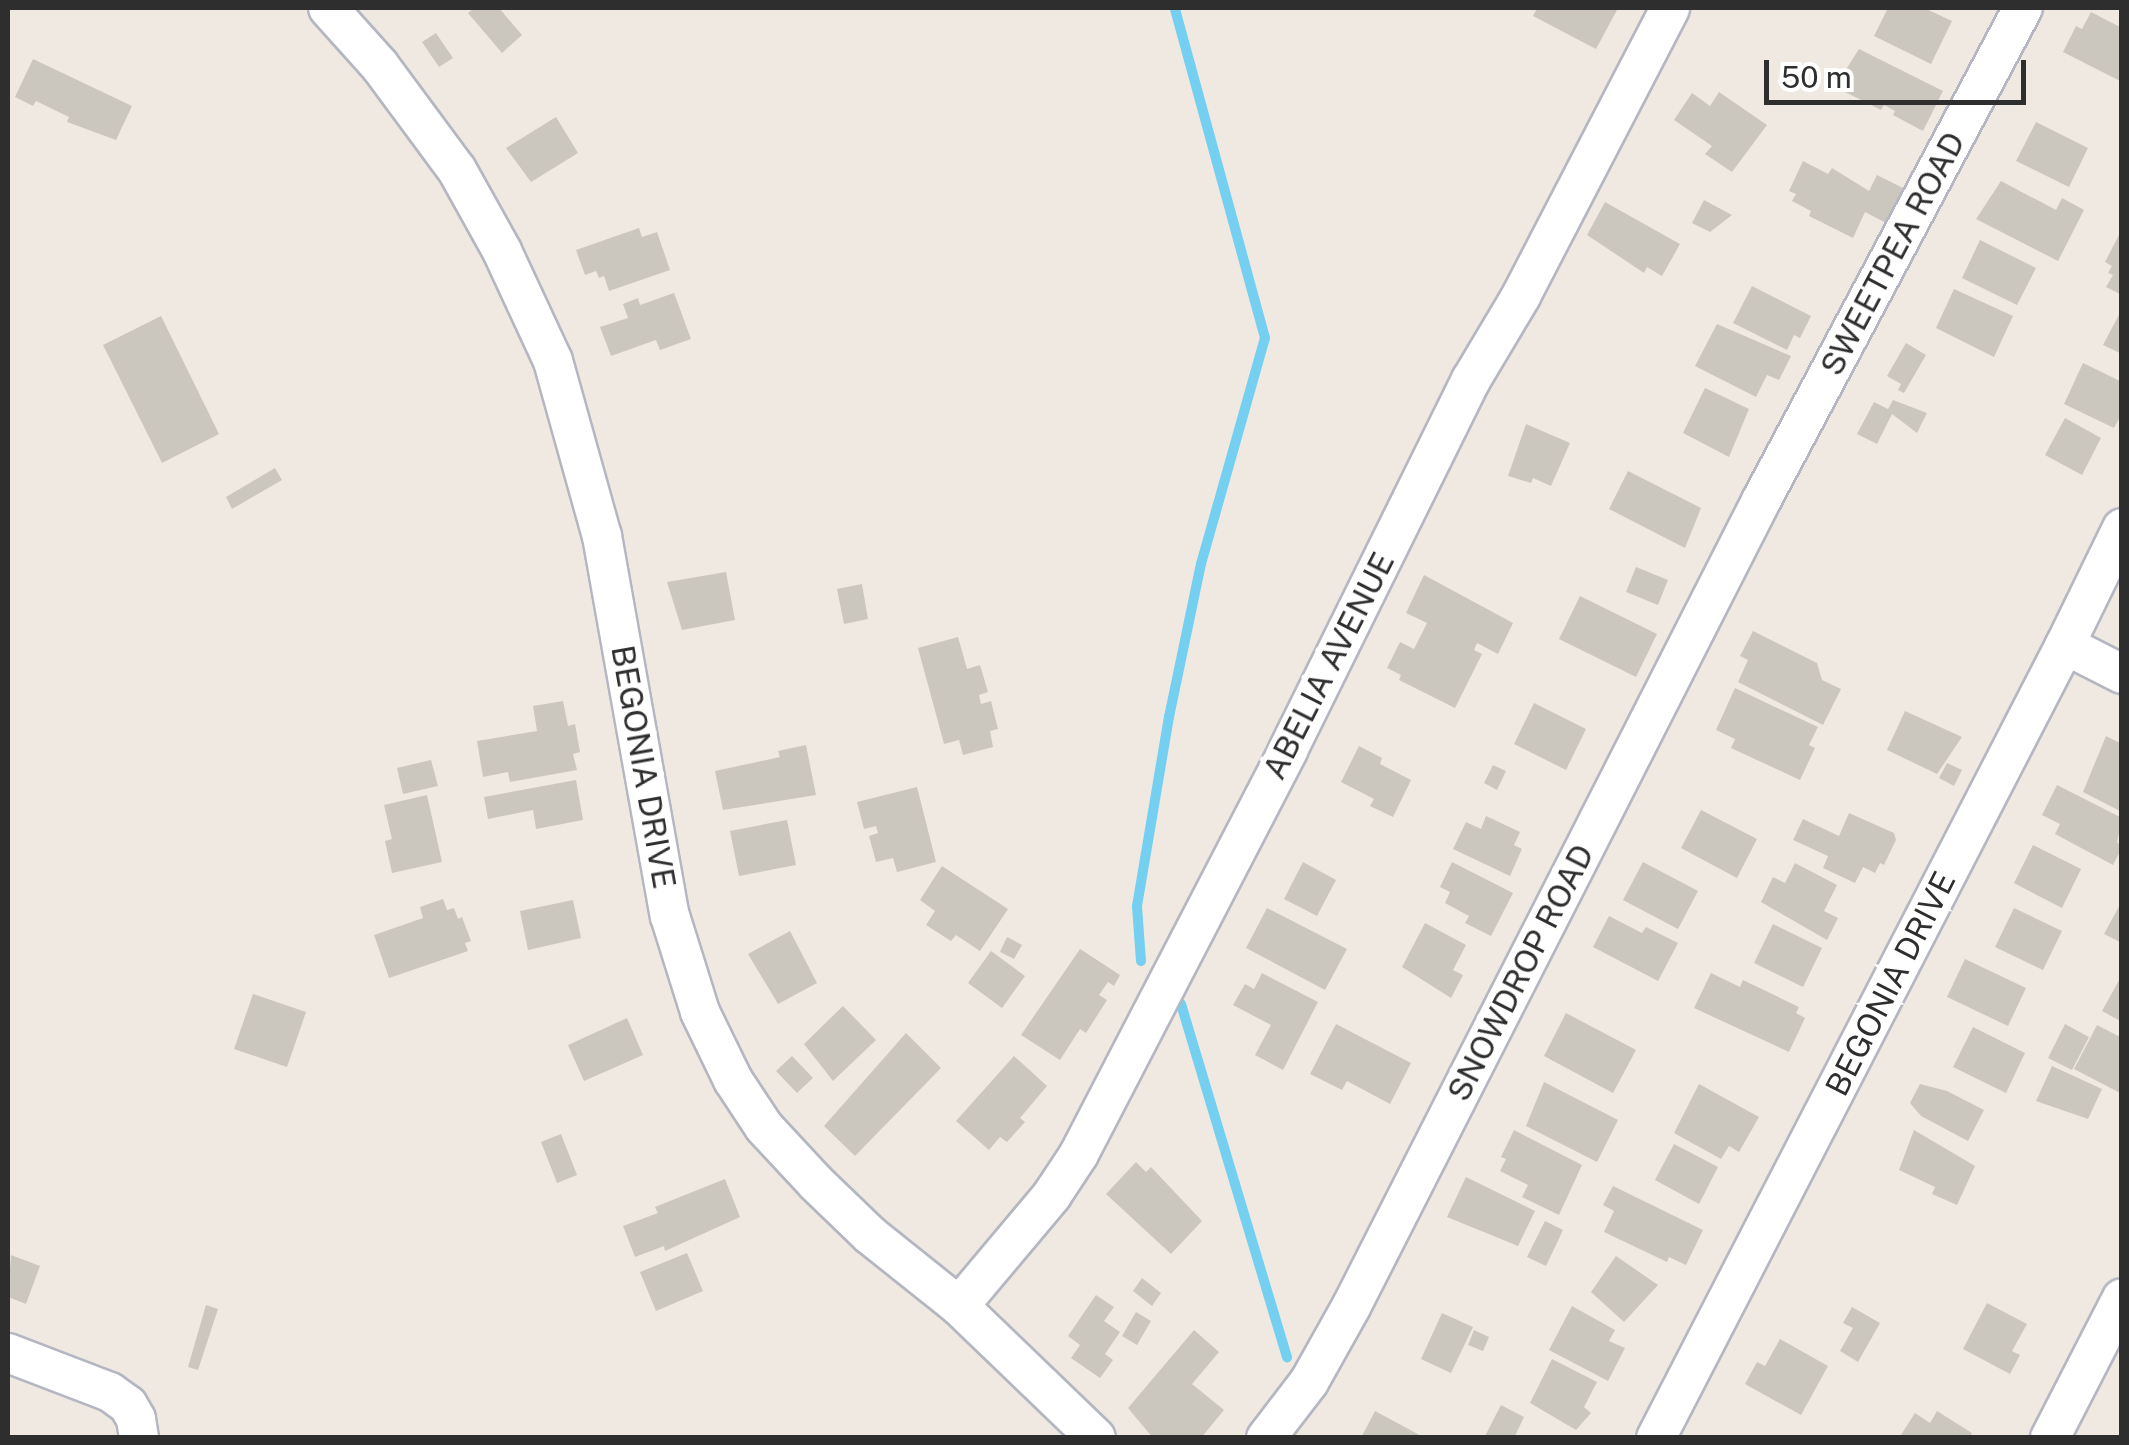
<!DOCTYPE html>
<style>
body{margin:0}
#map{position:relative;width:2129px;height:1445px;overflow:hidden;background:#efe9e1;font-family:"Public Sans",sans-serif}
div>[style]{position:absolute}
.stream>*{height:10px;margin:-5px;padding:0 5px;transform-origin:5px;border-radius:5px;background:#75cff0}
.building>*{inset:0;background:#cbc7bf}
.roads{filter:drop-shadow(2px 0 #b4b7c1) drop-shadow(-2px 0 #b4b7c1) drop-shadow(0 2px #b4b7c1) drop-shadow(0 -2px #b4b7c1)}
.street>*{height:38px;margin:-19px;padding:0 19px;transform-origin:19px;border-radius:19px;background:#fff}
span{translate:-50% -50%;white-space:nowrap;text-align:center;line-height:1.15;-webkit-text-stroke:10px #fff;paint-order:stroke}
.street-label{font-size:32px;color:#2e2e2e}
.frame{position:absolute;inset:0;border:10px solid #2e2e2e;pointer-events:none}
.scale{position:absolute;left:1764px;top:60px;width:262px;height:45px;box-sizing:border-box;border:5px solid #2e2e2e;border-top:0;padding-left:12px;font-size:30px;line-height:35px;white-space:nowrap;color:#2e2e2e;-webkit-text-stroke:8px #fff;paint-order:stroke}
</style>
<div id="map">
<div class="stream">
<div style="left:1141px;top:961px;width:55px;rotate:-94.2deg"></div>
<div style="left:1137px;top:906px;width:192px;rotate:-80.4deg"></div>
<div style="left:1169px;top:717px;width:156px;rotate:-78.2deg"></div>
<div style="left:1201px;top:564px;width:235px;rotate:-74.2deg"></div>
<div style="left:1265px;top:338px;width:342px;rotate:-105.3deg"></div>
<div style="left:1181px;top:1004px;width:369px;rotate:73.3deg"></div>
</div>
<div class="building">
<div style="clip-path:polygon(474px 8px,499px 8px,522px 35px,502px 53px,468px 13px)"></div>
<div style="clip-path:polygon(1537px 8px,1611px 8px,1617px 10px,1596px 49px,1533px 16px)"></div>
<div style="clip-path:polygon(1888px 8px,1924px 8px,1952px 21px,1931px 64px,1874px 36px)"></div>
<div style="clip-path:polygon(2091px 12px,2122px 28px,2122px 82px,2063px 52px,2076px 26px,2082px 29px)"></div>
<div style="clip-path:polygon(436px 33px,453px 58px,439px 67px,422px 42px)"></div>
<div style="clip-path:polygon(1859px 49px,1943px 91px,1923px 131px,1893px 115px,1895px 111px,1884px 105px,1881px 110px,1835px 87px)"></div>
<div style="clip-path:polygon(33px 59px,132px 106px,116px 140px,67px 122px,69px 117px,36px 101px,33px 106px,15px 97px)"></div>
<div style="clip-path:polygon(1719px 92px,1767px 125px,1732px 172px,1705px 154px,1712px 146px,1674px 120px,1692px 93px,1710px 106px)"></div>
<div style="clip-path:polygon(556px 117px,578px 153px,531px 182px,506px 148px)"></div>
<div style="clip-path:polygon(2036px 122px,2088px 148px,2069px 187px,2016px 161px)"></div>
<div style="clip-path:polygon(1803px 161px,1828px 174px,1832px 168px,1869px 191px,1877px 175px,1905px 189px,1888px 224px,1865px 212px,1853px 238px,1809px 216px,1811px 211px,1792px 201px,1796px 194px,1789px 191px)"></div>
<div style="clip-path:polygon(2001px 181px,2056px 210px,2062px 198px,2084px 210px,2058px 261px,1976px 219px)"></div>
<div style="clip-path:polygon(1704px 200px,1732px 215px,1710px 232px,1692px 223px)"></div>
<div style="clip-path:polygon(1605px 202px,1680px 244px,1662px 276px,1647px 267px,1644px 273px,1587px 235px)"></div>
<div style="clip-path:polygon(639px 228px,642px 237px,657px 232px,670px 270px,609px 291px,604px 276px,599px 278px,596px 271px,585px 275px,576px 250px)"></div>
<div style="clip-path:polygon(2122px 229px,2122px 295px,2106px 287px,2113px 275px,2108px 273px,2112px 266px,2105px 262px)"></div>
<div style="clip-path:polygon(1980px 240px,2036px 268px,2017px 305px,1962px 278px)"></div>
<div style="clip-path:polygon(1752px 286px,1811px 316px,1800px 338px,1794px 335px,1787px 350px,1733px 323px)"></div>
<div style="clip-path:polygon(1954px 289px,2013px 316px,1994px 357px,1936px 328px)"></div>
<div style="clip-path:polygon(674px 293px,691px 339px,660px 350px,656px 340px,611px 356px,600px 327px,628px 318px,623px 304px,638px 298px,640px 305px)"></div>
<div style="clip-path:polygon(2122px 309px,2122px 354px,2103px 345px)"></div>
<div style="clip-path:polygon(161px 316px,219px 434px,162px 463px,103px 345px)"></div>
<div style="clip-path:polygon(1717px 324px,1791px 356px,1779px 380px,1767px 375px,1756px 397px,1695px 366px)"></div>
<div style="clip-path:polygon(1906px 343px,1926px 355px,1904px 393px,1898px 390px,1901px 384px,1887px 376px)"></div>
<div style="clip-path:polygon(2083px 363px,2122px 382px,2122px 413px,2114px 428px,2064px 404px)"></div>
<div style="clip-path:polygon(1705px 388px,1749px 409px,1729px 457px,1683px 433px)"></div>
<div style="clip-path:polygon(1893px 400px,1927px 413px,1917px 433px,1892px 414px,1877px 444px,1857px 434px,1874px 402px,1888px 409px)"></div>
<div style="clip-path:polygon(2065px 418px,2101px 438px,2082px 475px,2045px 455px)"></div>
<div style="clip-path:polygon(1526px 424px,1570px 443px,1551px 486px,1533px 478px,1531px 483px,1508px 476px)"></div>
<div style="clip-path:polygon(275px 468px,282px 480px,232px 509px,226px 497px)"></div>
<div style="clip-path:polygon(1628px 471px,1701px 508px,1685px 548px,1609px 509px)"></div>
<div style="clip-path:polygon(1636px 567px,1668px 580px,1658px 605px,1626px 592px)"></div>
<div style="clip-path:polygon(726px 572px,735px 620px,682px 630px,667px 582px)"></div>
<div style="clip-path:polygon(1424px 575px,1513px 623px,1498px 654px,1477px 643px,1474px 650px,1482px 654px,1455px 708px,1399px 680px,1401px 675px,1387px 668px,1400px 642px,1414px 649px,1427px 623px,1406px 613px)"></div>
<div style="clip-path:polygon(862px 584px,868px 619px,844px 624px,837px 589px)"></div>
<div style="clip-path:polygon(1580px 596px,1657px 634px,1636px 677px,1559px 639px)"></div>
<div style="clip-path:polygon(1753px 631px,1817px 663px,1822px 680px,1841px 689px,1823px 725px,1738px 682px,1748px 660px,1740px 656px)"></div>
<div style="clip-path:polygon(958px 637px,967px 669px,980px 665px,988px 692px,979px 695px,981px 704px,991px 701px,998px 729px,990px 731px,993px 747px,963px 755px,959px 740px,944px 744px,918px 648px)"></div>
<div style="clip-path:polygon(1735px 688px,1818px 727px,1809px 745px,1815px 748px,1800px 780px,1731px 748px,1735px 739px,1716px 730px)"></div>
<div style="clip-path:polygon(563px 701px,568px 726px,575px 724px,580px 752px,573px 754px,577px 770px,510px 782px,508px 772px,483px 777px,477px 741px,537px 731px,533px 706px)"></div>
<div style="clip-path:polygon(1534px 703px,1586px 729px,1566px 770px,1514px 744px)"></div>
<div style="clip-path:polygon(1905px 711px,1962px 737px,1937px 774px,1887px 750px)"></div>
<div style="clip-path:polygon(2106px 736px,2122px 744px,2122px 812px,2083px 792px)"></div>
<div style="clip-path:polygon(806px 745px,816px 795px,723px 810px,715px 771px,780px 757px,778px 751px)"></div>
<div style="clip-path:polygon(1359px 746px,1382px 758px,1380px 764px,1411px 780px,1393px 817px,1370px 806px,1374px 799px,1341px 782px)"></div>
<div style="clip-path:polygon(431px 760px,438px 786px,403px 794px,397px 768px)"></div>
<div style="clip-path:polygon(1947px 763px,1962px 770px,1954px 786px,1939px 778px)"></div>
<div style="clip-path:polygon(1493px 765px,1506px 771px,1497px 790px,1484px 783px)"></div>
<div style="clip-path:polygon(576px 780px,583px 820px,536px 829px,533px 810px,488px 819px,484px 797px)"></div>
<div style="clip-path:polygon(2057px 785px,2122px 818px,2117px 842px,2122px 848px,2113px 865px,2055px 834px,2060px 824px,2042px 815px)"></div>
<div style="clip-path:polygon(917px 787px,936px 862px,897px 872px,893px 858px,876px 862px,869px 836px,878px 833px,876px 826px,864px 829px,857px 802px)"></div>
<div style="clip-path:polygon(427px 795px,442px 862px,392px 873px,385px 841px,392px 839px,384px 805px)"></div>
<div style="clip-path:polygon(1701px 810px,1757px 839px,1737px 878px,1681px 848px)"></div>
<div style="clip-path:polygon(1849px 813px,1894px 833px,1896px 840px,1884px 865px,1880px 863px,1875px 873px,1863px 867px,1855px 883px,1823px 868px,1828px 856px,1793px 840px,1803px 819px,1839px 836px)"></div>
<div style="clip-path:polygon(1486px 816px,1520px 832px,1514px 845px,1522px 849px,1510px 876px,1453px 849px,1466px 822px,1481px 829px)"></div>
<div style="clip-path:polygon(787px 820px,796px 865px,739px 876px,730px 831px)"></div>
<div style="clip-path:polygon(2033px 845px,2081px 869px,2062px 908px,2014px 883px)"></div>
<div style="clip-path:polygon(1303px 862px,1336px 880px,1317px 916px,1284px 899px)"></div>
<div style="clip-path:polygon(1452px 862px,1513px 893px,1491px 936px,1465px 923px,1469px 916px,1445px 903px,1450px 892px,1440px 887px)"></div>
<div style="clip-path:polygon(1643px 862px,1698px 891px,1678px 929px,1623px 900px)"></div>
<div style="clip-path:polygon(1795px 863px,1837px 885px,1824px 911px,1838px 918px,1827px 940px,1761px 902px,1773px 877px,1785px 883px)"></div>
<div style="clip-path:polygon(942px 866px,1008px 909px,980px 951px,956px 935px,951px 941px,926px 925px,935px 911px,920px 900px)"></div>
<div style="clip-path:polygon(443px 899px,447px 910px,454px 908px,458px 919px,462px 917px,471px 941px,465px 943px,468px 951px,389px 978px,374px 935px,423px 918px,420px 907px)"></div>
<div style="clip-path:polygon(573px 900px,581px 938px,528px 950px,520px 911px)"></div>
<div style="clip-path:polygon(2122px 901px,2122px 943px,2104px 934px)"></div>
<div style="clip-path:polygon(1267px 908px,1347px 949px,1325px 990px,1246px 948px)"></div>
<div style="clip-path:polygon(2014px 908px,2062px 931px,2043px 970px,1995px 947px)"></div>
<div style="clip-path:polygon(1609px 916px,1642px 933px,1646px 927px,1678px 943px,1658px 981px,1593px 947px)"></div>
<div style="clip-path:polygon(1425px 923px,1466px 945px,1453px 970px,1463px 975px,1451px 998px,1402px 967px)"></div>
<div style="clip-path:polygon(1773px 924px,1822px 948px,1803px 987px,1754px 963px)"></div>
<div style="clip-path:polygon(790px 931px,817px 983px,778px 1004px,748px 954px)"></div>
<div style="clip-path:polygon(1007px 937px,1022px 945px,1014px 959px,1000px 952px)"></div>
<div style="clip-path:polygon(1080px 949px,1120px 975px,1114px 986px,1108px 982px,1099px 995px,1107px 1000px,1086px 1033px,1080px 1029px,1060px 1060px,1021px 1035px)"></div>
<div style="clip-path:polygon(991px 951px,1025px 976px,1002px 1008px,968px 983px)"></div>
<div style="clip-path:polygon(1965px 959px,2026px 988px,2008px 1026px,1947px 997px)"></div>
<div style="clip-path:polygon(1262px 973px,1318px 1002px,1283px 1070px,1255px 1055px,1271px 1025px,1233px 1005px,1245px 984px,1254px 989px)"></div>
<div style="clip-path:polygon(1711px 973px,1740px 987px,1743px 980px,1799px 1007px,1796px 1013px,1805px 1018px,1789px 1052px,1694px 1008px)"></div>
<div style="clip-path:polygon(2122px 975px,2122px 1022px,2102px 1011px)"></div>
<div style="clip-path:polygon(253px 994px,306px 1012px,287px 1067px,234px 1049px)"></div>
<div style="clip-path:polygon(843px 1006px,876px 1040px,833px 1081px,804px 1044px)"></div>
<div style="clip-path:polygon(1566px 1013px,1636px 1050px,1613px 1093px,1544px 1056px)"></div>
<div style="clip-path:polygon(627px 1018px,643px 1055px,584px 1081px,568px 1045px)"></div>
<div style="clip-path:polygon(1336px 1024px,1411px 1063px,1390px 1104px,1347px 1081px,1342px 1090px,1310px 1074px)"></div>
<div style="clip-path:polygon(2065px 1024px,2089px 1037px,2072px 1070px,2048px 1058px)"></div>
<div style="clip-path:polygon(2097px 1025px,2122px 1038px,2122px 1094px,2074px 1069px)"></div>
<div style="clip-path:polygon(1973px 1027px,2025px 1053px,2006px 1093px,1953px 1067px)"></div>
<div style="clip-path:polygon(906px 1033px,941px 1068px,855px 1156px,824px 1126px)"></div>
<div style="clip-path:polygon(792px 1056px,813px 1078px,797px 1093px,776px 1071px)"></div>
<div style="clip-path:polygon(1014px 1056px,1047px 1086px,1020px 1118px,1025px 1122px,1007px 1142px,1000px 1137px,989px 1150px,956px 1121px)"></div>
<div style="clip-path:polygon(2052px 1066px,2102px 1089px,2088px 1119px,2036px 1101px)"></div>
<div style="clip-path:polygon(1544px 1082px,1618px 1120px,1597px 1162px,1526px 1126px)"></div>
<div style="clip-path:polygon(1699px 1084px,1759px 1117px,1739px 1152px,1729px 1146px,1721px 1159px,1674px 1133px)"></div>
<div style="clip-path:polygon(1920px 1084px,1947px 1091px,1984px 1110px,1968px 1141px,1921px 1116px,1910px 1103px)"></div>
<div style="clip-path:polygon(1514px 1130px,1582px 1165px,1559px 1215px,1522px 1197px,1528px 1185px,1500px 1171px,1506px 1159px,1501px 1157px)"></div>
<div style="clip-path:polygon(1914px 1130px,1975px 1166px,1957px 1205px,1932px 1194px,1935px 1187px,1899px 1170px)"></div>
<div style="clip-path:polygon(561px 1134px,577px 1175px,557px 1183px,541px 1142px)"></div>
<div style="clip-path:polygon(1674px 1144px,1718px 1167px,1699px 1204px,1655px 1180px)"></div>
<div style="clip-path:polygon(1136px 1162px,1146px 1172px,1151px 1167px,1202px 1221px,1171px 1254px,1106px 1194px)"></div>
<div style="clip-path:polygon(1466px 1177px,1535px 1211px,1518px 1246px,1447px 1217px)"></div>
<div style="clip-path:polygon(725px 1179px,740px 1217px,665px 1251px,664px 1246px,635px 1257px,623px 1226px,658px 1213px,655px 1207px)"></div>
<div style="clip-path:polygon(1613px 1186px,1703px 1230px,1686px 1265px,1669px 1257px,1667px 1262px,1604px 1232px,1614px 1211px,1603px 1205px)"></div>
<div style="clip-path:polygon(1545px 1221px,1563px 1230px,1546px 1266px,1527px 1257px)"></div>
<div style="clip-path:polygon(687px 1253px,703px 1291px,656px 1311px,640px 1272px)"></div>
<div style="clip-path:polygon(11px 1255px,40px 1266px,26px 1304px,8px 1297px)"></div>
<div style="clip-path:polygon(1616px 1256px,1658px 1285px,1624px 1322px,1591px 1292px)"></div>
<div style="clip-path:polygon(1142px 1278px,1161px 1293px,1152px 1306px,1133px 1291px)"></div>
<div style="clip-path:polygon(1096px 1295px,1114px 1307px,1104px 1321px,1120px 1332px,1105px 1354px,1113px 1360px,1100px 1378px,1071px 1358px,1080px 1345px,1068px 1336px)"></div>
<div style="clip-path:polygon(1987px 1303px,2027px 1324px,2012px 1351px,2020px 1355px,2010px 1374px,1963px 1349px)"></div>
<div style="clip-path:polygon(206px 1305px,218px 1309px,198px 1370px,188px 1367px)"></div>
<div style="clip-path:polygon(1572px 1306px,1615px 1330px,1609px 1341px,1625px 1348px,1608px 1381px,1549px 1350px)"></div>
<div style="clip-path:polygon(1852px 1307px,1880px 1323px,1858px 1362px,1840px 1351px,1853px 1328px,1843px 1323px)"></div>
<div style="clip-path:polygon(1136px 1312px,1151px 1321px,1137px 1345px,1122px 1336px)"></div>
<div style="clip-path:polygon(1442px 1313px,1473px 1327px,1451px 1373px,1421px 1359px)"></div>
<div style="clip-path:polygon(1194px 1330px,1219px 1352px,1192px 1384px,1224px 1410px,1201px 1438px,1153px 1438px,1128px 1408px)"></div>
<div style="clip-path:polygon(1474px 1330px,1489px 1337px,1483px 1351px,1468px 1345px)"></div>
<div style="clip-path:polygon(1780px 1339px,1828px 1366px,1801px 1415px,1745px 1384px,1757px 1362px,1765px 1366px)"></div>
<div style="clip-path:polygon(1552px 1359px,1597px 1382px,1584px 1407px,1591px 1413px,1576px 1430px,1530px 1403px)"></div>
<div style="clip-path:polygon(1501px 1405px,1524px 1417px,1514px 1438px,1484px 1438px)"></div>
<div style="clip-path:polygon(1375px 1411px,1425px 1438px,1361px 1438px)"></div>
<div style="clip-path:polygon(1937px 1411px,1972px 1433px,1970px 1438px,1899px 1438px,1915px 1413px,1930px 1423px)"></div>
</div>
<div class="roads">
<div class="street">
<div style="left:328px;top:8px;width:78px;rotate:48.1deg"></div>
<div style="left:380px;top:66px;width:129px;rotate:53.5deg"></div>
<div style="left:457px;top:170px;width:93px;rotate:60.9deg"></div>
<div style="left:502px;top:251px;width:121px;rotate:65.1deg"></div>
<div style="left:553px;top:361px;width:182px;rotate:74.4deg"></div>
<div style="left:602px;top:536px;width:386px;rotate:79.9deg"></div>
<div style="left:670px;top:916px;width:101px;rotate:72.6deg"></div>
<div style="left:700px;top:1012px;width:76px;rotate:64.1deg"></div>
<div style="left:733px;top:1080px;width:56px;rotate:56.6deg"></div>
<div style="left:764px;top:1127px;width:76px;rotate:47.1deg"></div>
<div style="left:816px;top:1183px;width:75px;rotate:43.9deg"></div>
<div style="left:870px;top:1235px;width:114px;rotate:38.6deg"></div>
<div style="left:959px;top:1306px;width:190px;rotate:43.9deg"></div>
<div style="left:2065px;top:645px;width:64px;rotate:27deg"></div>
<div style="left:959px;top:1306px;width:145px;rotate:-50deg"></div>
<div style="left:1052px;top:1195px;width:49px;rotate:-56.6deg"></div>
<div style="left:1079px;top:1154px;width:455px;rotate:-62.6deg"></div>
<div style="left:1288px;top:750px;width:413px;rotate:-63.7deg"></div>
<div style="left:1471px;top:380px;width:98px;rotate:-59.2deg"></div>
<div style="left:1521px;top:296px;width:324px;rotate:-62.6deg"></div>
<div style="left:8px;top:1353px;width:109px;rotate:20.9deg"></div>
<div style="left:110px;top:1392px;width:22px;rotate:36deg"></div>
<div style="left:128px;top:1405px;width:16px;rotate:60deg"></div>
<div style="left:136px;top:1419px;width:19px;rotate:81deg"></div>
<div style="left:1266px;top:1438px;width:71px;rotate:-52.5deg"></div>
<div style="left:1309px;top:1382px;width:86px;rotate:-60.8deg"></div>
<div style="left:1351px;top:1307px;width:907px;rotate:-63.04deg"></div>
<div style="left:1762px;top:499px;width:556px;rotate:-62.01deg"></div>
<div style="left:1656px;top:1438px;width:892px;rotate:-62.72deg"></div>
<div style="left:2065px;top:645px;width:130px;rotate:-64deg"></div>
<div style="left:2050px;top:1438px;width:157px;rotate:-62.8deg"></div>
</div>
</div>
<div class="street-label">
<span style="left:1893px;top:254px;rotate:-62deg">SWEETPEA ROAD</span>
<span style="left:1329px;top:666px;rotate:-63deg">ABELIA AVENUE</span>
<span style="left:643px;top:767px;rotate:80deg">BEGONIA DRIVE</span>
<span style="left:1521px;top:973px;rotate:-63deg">SNOWDROP ROAD</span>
<span style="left:1891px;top:984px;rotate:-63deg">BEGONIA DRIVE</span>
</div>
<div class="frame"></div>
<div class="scale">50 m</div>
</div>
